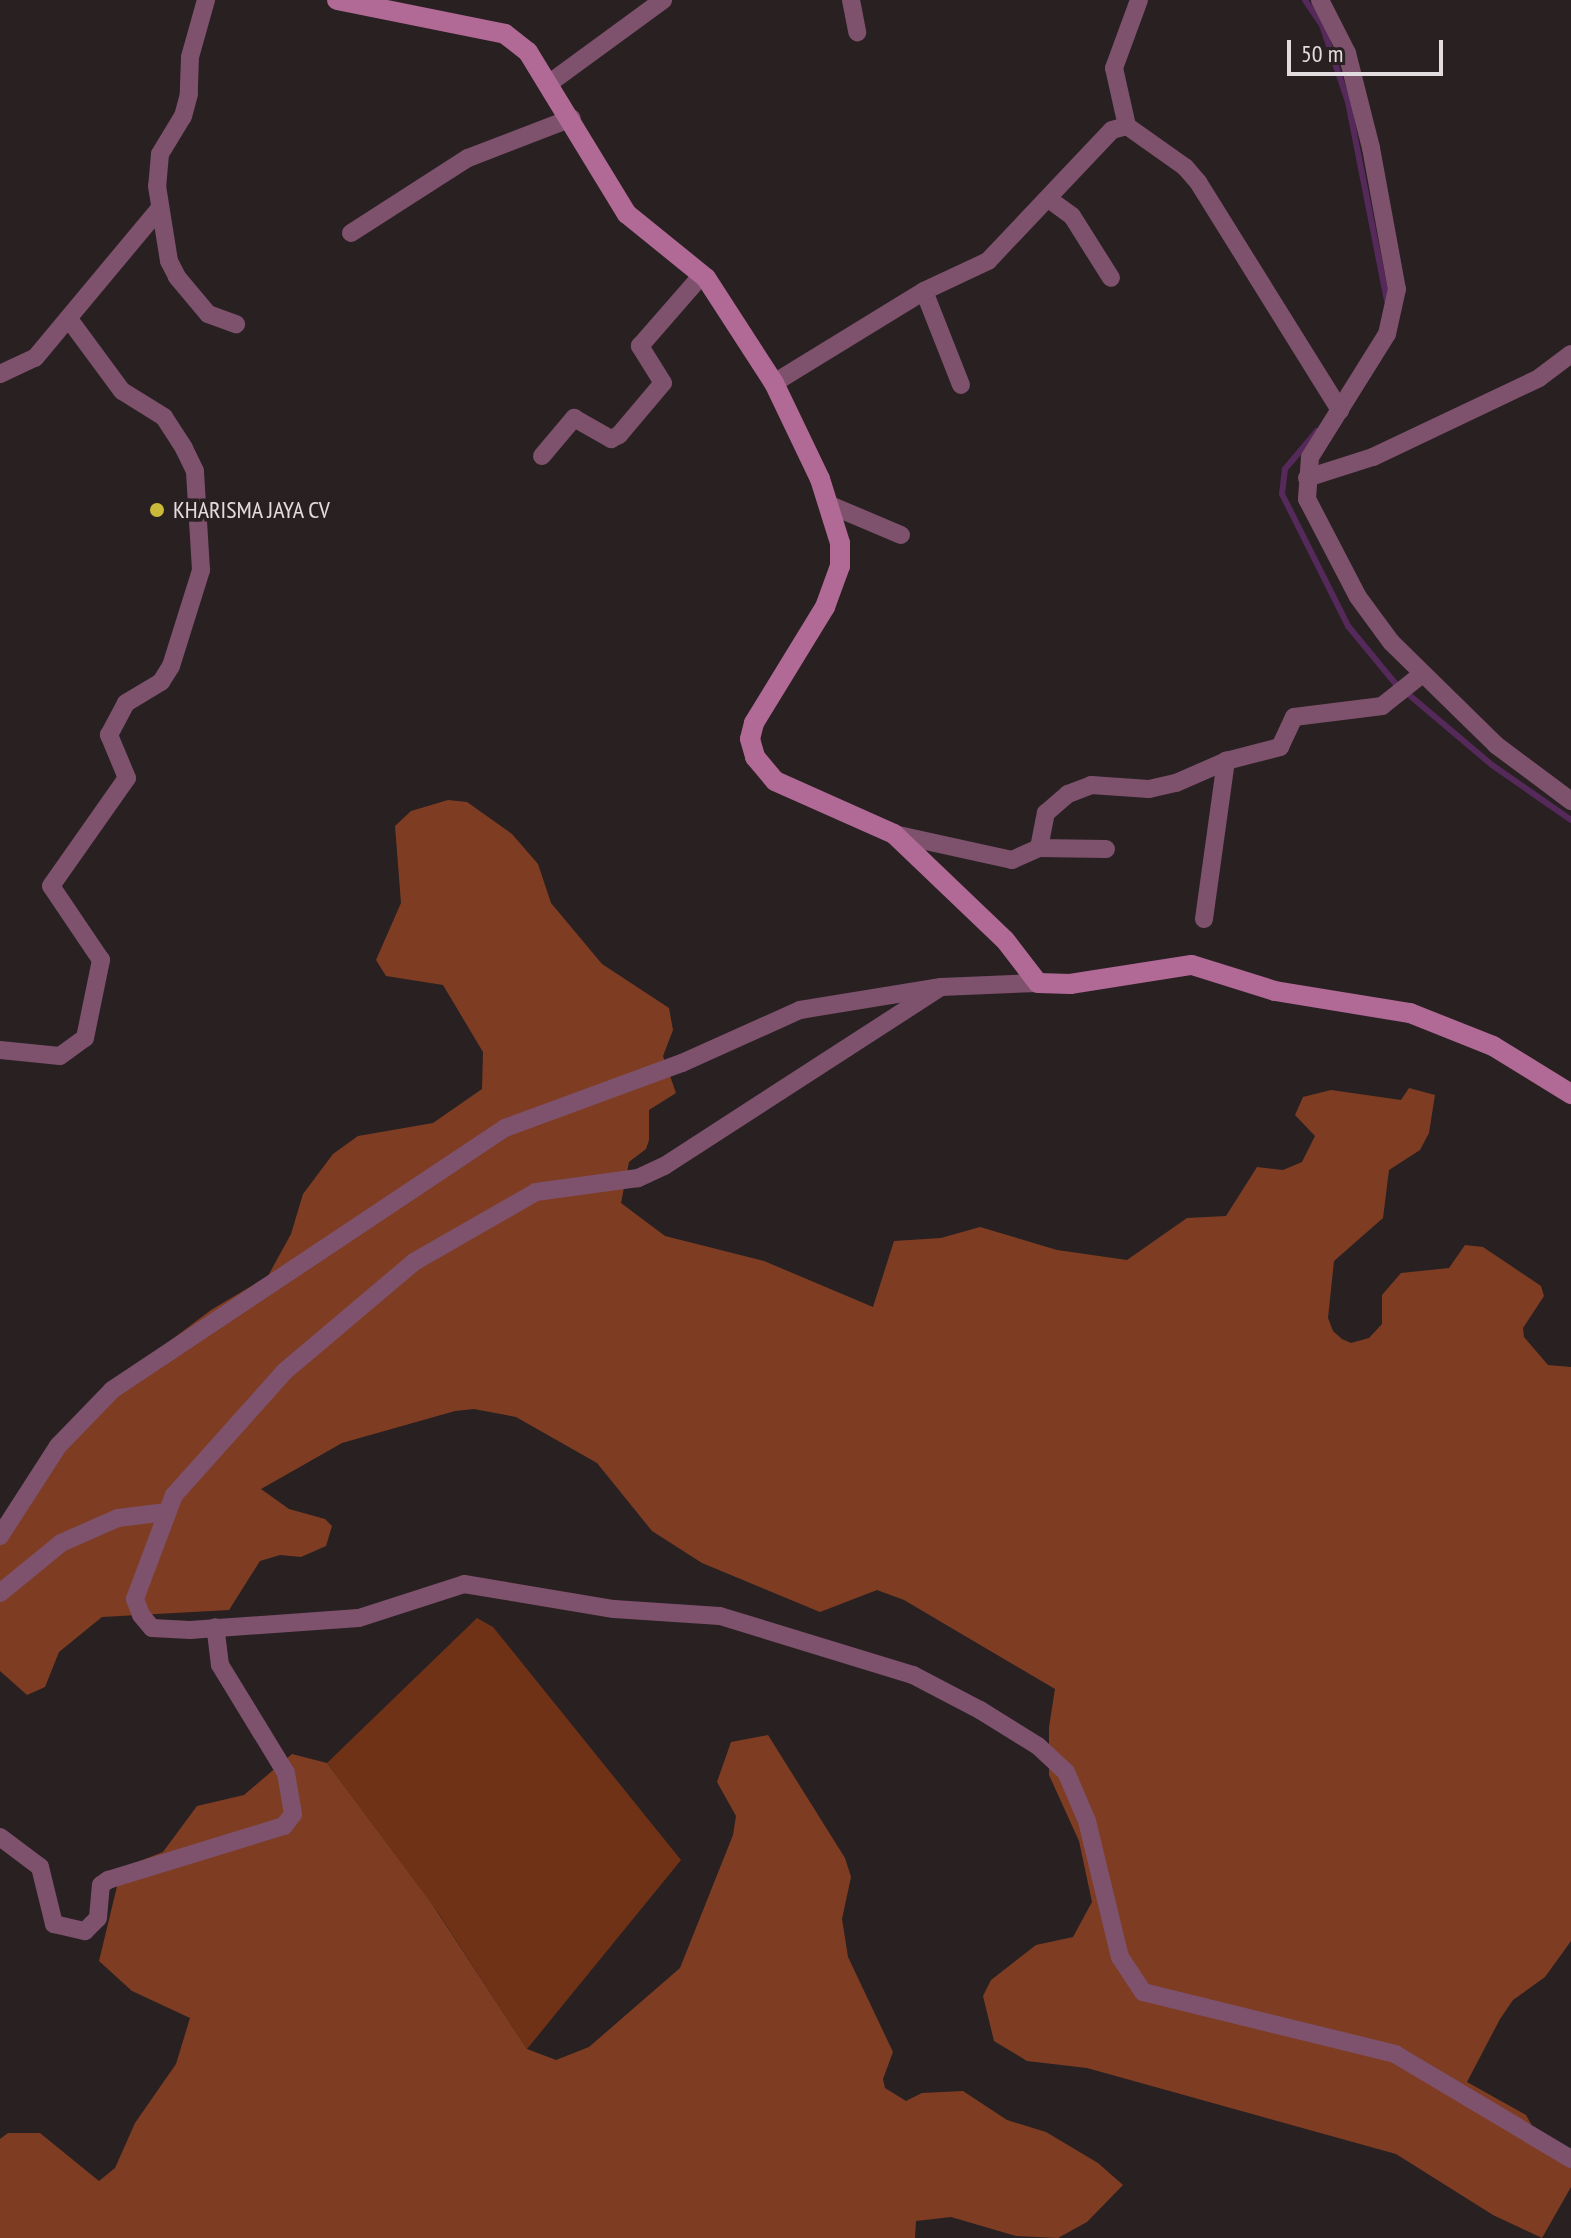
<!DOCTYPE html>
<style>
body{margin:0}
#map{position:relative;width:1571px;height:2238px;overflow:hidden;background:#292022;font-family:"PT Sans Narrow",sans-serif}
div>[style]{position:absolute}
.green>*{inset:0;background:#6f3217}
.forest>*{inset:0;background:#7e3d22}
.stream>*{height:6px;margin:-3px;padding:0 3px;transform-origin:3px;border-radius:3px;background:#56295b}
.street>*{height:18px;margin:-9px;padding:0 9px;transform-origin:9px;border-radius:9px;background:#7e516c}
.secondary>*{height:20px;margin:-10px;padding:0 10px;transform-origin:10px;border-radius:10px;background:#b16995}
.dots>*{width:22px;height:22px;translate:-50% -50%;box-sizing:border-box;border:4px solid #292022;border-radius:50%}
span{translate:-50% -50%;white-space:nowrap;text-align:center;line-height:1.15;-webkit-text-stroke:7px #292022;paint-order:stroke}
.poi-label{font-size:24px;color:#e3dcde}
.left{translate:0 -50%;text-align:left}
.scale{position:absolute;left:1287px;top:40px;width:156px;height:36px;box-sizing:border-box;border:4px solid #e3dcde;border-top:0;padding-left:10px;font-size:24px;line-height:28px;white-space:nowrap;color:#e3dcde;-webkit-text-stroke:6px #292022;paint-order:stroke}
</style>
<div id="map">
<div class="green">
<div style="clip-path:polygon(477px 1618px,493px 1627px,681px 1860px,527px 2049px,437px 1911px,327px 1763px)"></div>
</div>
<div class="forest">
<div style="clip-path:polygon(448px 800px,467px 802px,512px 834px,538px 864px,551px 903px,602px 964px,669px 1008px,673px 1030px,663px 1056px,676px 1093px,649px 1110px,649px 1140px,646px 1149px,629px 1162px,621px 1203px,665px 1236px,764px 1261px,873px 1307px,894px 1241px,941px 1238px,980px 1227px,1057px 1250px,1127px 1260px,1187px 1218px,1226px 1216px,1257px 1167px,1283px 1170px,1302px 1162px,1315px 1136px,1295px 1115px,1303px 1097px,1331px 1090px,1401px 1100px,1409px 1088px,1435px 1095px,1429px 1133px,1420px 1150px,1389px 1170px,1383px 1218px,1334px 1261px,1328px 1318px,1333px 1331px,1342px 1339px,1351px 1343px,1369px 1338px,1382px 1324px,1382px 1295px,1401px 1273px,1449px 1268px,1465px 1245px,1483px 1247px,1541px 1286px,1544px 1296px,1523px 1328px,1524px 1337px,1548px 1365px,1571px 1367px,1571px 1941px,1545px 1977px,1513px 2000px,1500px 2019px,1467px 2082px,1526px 2115px,1549px 2156px,1571px 2168px,1571px 2187px,1542px 2238px,1493px 2215px,1396px 2154px,1087px 2068px,1027px 2061px,994px 2041px,983px 1996px,991px 1980px,1036px 1945px,1073px 1937px,1092px 1902px,1079px 1841px,1049px 1775px,1049px 1727px,1055px 1689px,904px 1600px,877px 1590px,820px 1612px,702px 1563px,652px 1531px,597px 1463px,516px 1417px,474px 1409px,455px 1411px,342px 1443px,261px 1489px,289px 1509px,325px 1519px,332px 1526px,326px 1546px,301px 1557px,280px 1555px,260px 1561px,229px 1610px,102px 1617px,59px 1652px,45px 1687px,27px 1695px,0 1671px,0 1521px,122px 1377px,211px 1310px,268px 1276px,291px 1234px,303px 1194px,333px 1154px,358px 1136px,433px 1123px,482px 1089px,483px 1052px,443px 985px,386px 976px,376px 960px,401px 903px,395px 826px,411px 811px)"></div>
<div style="clip-path:polygon(768px 1735px,845px 1858px,851px 1877px,842px 1919px,848px 1957px,893px 2052px,883px 2079px,885px 2088px,906px 2101px,922px 2093px,963px 2091px,1007px 2120px,1046px 2132px,1098px 2163px,1123px 2185px,1087px 2222px,1058px 2238px,1016px 2236px,951px 2217px,916px 2221px,915px 2238px,0 2238px,0 2139px,8px 2133px,40px 2133px,99px 2181px,115px 2168px,135px 2123px,176px 2064px,190px 2018px,132px 1991px,99px 1961px,120px 1874px,127px 1866px,163px 1852px,197px 1806px,244px 1795px,292px 1754px,327px 1763px,432px 1904px,527px 2049px,556px 2060px,589px 2047px,680px 1968px,733px 1835px,736px 1816px,717px 1782px,731px 1742px)"></div>
</div>
<div class="stream">
<div style="left:1305px;top:0;width:30px;rotate:56deg"></div>
<div style="left:1322px;top:25px;width:81px;rotate:71.3deg"></div>
<div style="left:1348px;top:102px;width:202px;rotate:78.9deg"></div>
<div style="left:1317px;top:431px;width:50px;rotate:130.1deg"></div>
<div style="left:1285px;top:469px;width:25px;rotate:97deg"></div>
<div style="left:1282px;top:494px;width:148px;rotate:63.4deg"></div>
<div style="left:1348px;top:626px;width:74px;rotate:50.5deg"></div>
<div style="left:1395px;top:683px;width:127px;rotate:40.2deg"></div>
<div style="left:1492px;top:765px;width:96px;rotate:34.8deg"></div>
</div>
<div class="street">
<div style="left:206px;top:0;width:59px;rotate:105.7deg"></div>
<div style="left:190px;top:57px;width:37px;rotate:92deg"></div>
<div style="left:189px;top:94px;width:23px;rotate:105deg"></div>
<div style="left:183px;top:116px;width:44px;rotate:121.2deg"></div>
<div style="left:160px;top:154px;width:32px;rotate:95deg"></div>
<div style="left:157px;top:186px;width:76px;rotate:80.9deg"></div>
<div style="left:169px;top:261px;width:18px;rotate:63deg"></div>
<div style="left:177px;top:277px;width:48px;rotate:50deg"></div>
<div style="left:208px;top:314px;width:30px;rotate:20deg"></div>
<div style="left:851px;top:0;width:33px;rotate:79deg"></div>
<div style="left:1320px;top:0;width:59px;rotate:63deg"></div>
<div style="left:1347px;top:53px;width:98px;rotate:75.8deg"></div>
<div style="left:1371px;top:148px;width:143px;rotate:79.6deg"></div>
<div style="left:1397px;top:289px;width:46px;rotate:102.5deg"></div>
<div style="left:1387px;top:334px;width:145px;rotate:122deg"></div>
<div style="left:1310px;top:457px;width:42px;rotate:94.1deg"></div>
<div style="left:1307px;top:499px;width:110px;rotate:62.5deg"></div>
<div style="left:1358px;top:597px;width:56px;rotate:53.7deg"></div>
<div style="left:1391px;top:642px;width:147px;rotate:44.4deg"></div>
<div style="left:1496px;top:745px;width:94px;rotate:36.7deg"></div>
<div style="left:551px;top:82px;width:139px;rotate:-36.2deg"></div>
<div style="left:1127px;top:126px;width:59px;rotate:-102.6deg"></div>
<div style="left:1114px;top:68px;width:72px;rotate:-69.8deg"></div>
<div style="left:1050px;top:200px;width:27px;rotate:36deg"></div>
<div style="left:1072px;top:216px;width:73px;rotate:57.8deg"></div>
<div style="left:351px;top:233px;width:139px;rotate:-32.7deg"></div>
<div style="left:468px;top:158px;width:111px;rotate:-21deg"></div>
<div style="left:924px;top:291px;width:101px;rotate:68.5deg"></div>
<div style="left:0;top:374px;width:38px;rotate:-25deg"></div>
<div style="left:35px;top:358px;width:195px;rotate:-50.2deg"></div>
<div style="left:774px;top:383px;width:176px;rotate:-31.5deg"></div>
<div style="left:924px;top:291px;width:71px;rotate:-25.1deg"></div>
<div style="left:988px;top:261px;width:180px;rotate:-46.6deg"></div>
<div style="left:1112px;top:130px;width:16px;rotate:-15deg"></div>
<div style="left:1127px;top:126px;width:71px;rotate:35.3deg"></div>
<div style="left:1185px;top:167px;width:20px;rotate:49deg"></div>
<div style="left:1198px;top:182px;width:269px;rotate:58.1deg"></div>
<div style="left:542px;top:456px;width:50px;rotate:-49.9deg"></div>
<div style="left:574px;top:418px;width:43px;rotate:29.6deg"></div>
<div style="left:611px;top:439px;width:9px;rotate:-27deg"></div>
<div style="left:619px;top:435px;width:68px;rotate:-49.8deg"></div>
<div style="left:663px;top:383px;width:44px;rotate:-121.9deg"></div>
<div style="left:640px;top:346px;width:94px;rotate:-48.9deg"></div>
<div style="left:1307px;top:478px;width:69px;rotate:-17.7deg"></div>
<div style="left:1373px;top:457px;width:184px;rotate:-25.4deg"></div>
<div style="left:1539px;top:378px;width:40px;rotate:-37deg"></div>
<div style="left:830px;top:505px;width:77px;rotate:22.9deg"></div>
<div style="left:894px;top:834px;width:121px;rotate:12.4deg"></div>
<div style="left:1012px;top:860px;width:30px;rotate:-24deg"></div>
<div style="left:1039px;top:848px;width:67px;rotate:0.9deg"></div>
<div style="left:1039px;top:848px;width:36px;rotate:-79deg"></div>
<div style="left:1046px;top:813px;width:29px;rotate:-41deg"></div>
<div style="left:1068px;top:794px;width:25px;rotate:-21deg"></div>
<div style="left:1091px;top:785px;width:58px;rotate:3.9deg"></div>
<div style="left:1149px;top:789px;width:28px;rotate:-13deg"></div>
<div style="left:1176px;top:783px;width:55px;rotate:-23.7deg"></div>
<div style="left:1226px;top:761px;width:56px;rotate:-14.5deg"></div>
<div style="left:1280px;top:747px;width:33px;rotate:-65deg"></div>
<div style="left:1294px;top:717px;width:89px;rotate:-7.1deg"></div>
<div style="left:1382px;top:706px;width:50px;rotate:-38.5deg"></div>
<div style="left:1204px;top:919px;width:160px;rotate:-82.1deg"></div>
<div style="left:941px;top:987px;width:330px;rotate:147.1deg"></div>
<div style="left:664px;top:1166px;width:29px;rotate:155deg"></div>
<div style="left:638px;top:1178px;width:103px;rotate:172.2deg"></div>
<div style="left:536px;top:1192px;width:141px;rotate:150.2deg"></div>
<div style="left:414px;top:1262px;width:169px;rotate:139.8deg"></div>
<div style="left:285px;top:1371px;width:166px;rotate:131.8deg"></div>
<div style="left:174px;top:1495px;width:111px;rotate:110.6deg"></div>
<div style="left:135px;top:1599px;width:17px;rotate:69deg"></div>
<div style="left:141px;top:1615px;width:17px;rotate:50deg"></div>
<div style="left:152px;top:1628px;width:38px;rotate:3deg"></div>
<div style="left:190px;top:1630px;width:169px;rotate:-4.1deg"></div>
<div style="left:359px;top:1618px;width:110px;rotate:-17.9deg"></div>
<div style="left:464px;top:1584px;width:152px;rotate:9.5deg"></div>
<div style="left:614px;top:1609px;width:106px;rotate:3.8deg"></div>
<div style="left:720px;top:1616px;width:202px;rotate:17deg"></div>
<div style="left:913px;top:1675px;width:76px;rotate:27.6deg"></div>
<div style="left:980px;top:1710px;width:68px;rotate:31.8deg"></div>
<div style="left:1038px;top:1746px;width:38px;rotate:43deg"></div>
<div style="left:1066px;top:1772px;width:53px;rotate:66.8deg"></div>
<div style="left:1087px;top:1821px;width:140px;rotate:76.4deg"></div>
<div style="left:1120px;top:1957px;width:42px;rotate:56.7deg"></div>
<div style="left:1143px;top:1992px;width:260px;rotate:13.8deg"></div>
<div style="left:1395px;top:2054px;width:205px;rotate:30.8deg"></div>
<div style="left:0;top:1050px;width:60px;rotate:5.7deg"></div>
<div style="left:60px;top:1056px;width:31px;rotate:-36deg"></div>
<div style="left:85px;top:1038px;width:80px;rotate:-78.4deg"></div>
<div style="left:101px;top:960px;width:89px;rotate:-124deg"></div>
<div style="left:51px;top:886px;width:132px;rotate:-54.9deg"></div>
<div style="left:127px;top:778px;width:47px;rotate:-112.7deg"></div>
<div style="left:109px;top:735px;width:36px;rotate:-62deg"></div>
<div style="left:126px;top:703px;width:41px;rotate:-31deg"></div>
<div style="left:161px;top:682px;width:19px;rotate:-58deg"></div>
<div style="left:171px;top:666px;width:101px;rotate:-72.6deg"></div>
<div style="left:201px;top:570px;width:99px;rotate:-93.5deg"></div>
<div style="left:195px;top:471px;width:25px;rotate:-116deg"></div>
<div style="left:184px;top:448px;width:37px;rotate:-123deg"></div>
<div style="left:164px;top:417px;width:49px;rotate:-148.2deg"></div>
<div style="left:122px;top:391px;width:89px;rotate:-126.4deg"></div>
<div style="left:0;top:1536px;width:107px;rotate:-57.2deg"></div>
<div style="left:58px;top:1446px;width:78px;rotate:-46deg"></div>
<div style="left:112px;top:1390px;width:472px;rotate:-33.7deg"></div>
<div style="left:505px;top:1128px;width:189px;rotate:-20.2deg"></div>
<div style="left:682px;top:1063px;width:129px;rotate:-24.2deg"></div>
<div style="left:800px;top:1010px;width:143px;rotate:-9.3deg"></div>
<div style="left:941px;top:987px;width:97px;rotate:-2.4deg"></div>
<div style="left:0;top:1593px;width:79px;rotate:-39.3deg"></div>
<div style="left:61px;top:1543px;width:62px;rotate:-23.7deg"></div>
<div style="left:118px;top:1518px;width:49px;rotate:-7deg"></div>
<div style="left:0;top:1837px;width:50px;rotate:36.9deg"></div>
<div style="left:40px;top:1867px;width:59px;rotate:76.2deg"></div>
<div style="left:54px;top:1924px;width:32px;rotate:13deg"></div>
<div style="left:85px;top:1931px;width:18px;rotate:-45deg"></div>
<div style="left:98px;top:1918px;width:33px;rotate:-85deg"></div>
<div style="left:101px;top:1885px;width:9px;rotate:-36deg"></div>
<div style="left:108px;top:1880px;width:184px;rotate:-17.1deg"></div>
<div style="left:284px;top:1826px;width:15px;rotate:-53deg"></div>
<div style="left:293px;top:1814px;width:42px;rotate:-99.7deg"></div>
<div style="left:286px;top:1773px;width:127px;rotate:-121.4deg"></div>
<div style="left:220px;top:1665px;width:38px;rotate:-97deg"></div>
</div>
<div class="secondary">
<div style="left:337px;top:0;width:171px;rotate:11.4deg"></div>
<div style="left:505px;top:34px;width:29px;rotate:38deg"></div>
<div style="left:528px;top:52px;width:190px;rotate:58.6deg"></div>
<div style="left:627px;top:214px;width:102px;rotate:39deg"></div>
<div style="left:706px;top:278px;width:125px;rotate:57.1deg"></div>
<div style="left:774px;top:383px;width:106px;rotate:64.4deg"></div>
<div style="left:820px;top:479px;width:67px;rotate:72.6deg"></div>
<div style="left:840px;top:543px;width:23px;rotate:90deg"></div>
<div style="left:840px;top:566px;width:44px;rotate:110.1deg"></div>
<div style="left:825px;top:607px;width:136px;rotate:121.5deg"></div>
<div style="left:754px;top:723px;width:16px;rotate:104deg"></div>
<div style="left:750px;top:739px;width:19px;rotate:74deg"></div>
<div style="left:755px;top:757px;width:31px;rotate:50deg"></div>
<div style="left:775px;top:781px;width:130px;rotate:24deg"></div>
<div style="left:894px;top:834px;width:153px;rotate:43.7deg"></div>
<div style="left:1005px;top:940px;width:54px;rotate:52.5deg"></div>
<div style="left:1038px;top:983px;width:32px;rotate:2deg"></div>
<div style="left:1070px;top:984px;width:123px;rotate:-8.9deg"></div>
<div style="left:1192px;top:965px;width:87px;rotate:17.4deg"></div>
<div style="left:1275px;top:991px;width:137px;rotate:9.3deg"></div>
<div style="left:1410px;top:1013px;width:89px;rotate:21.7deg"></div>
<div style="left:1493px;top:1046px;width:92px;rotate:31.6deg"></div>
</div>
<div class="dots">
<div style="left:157px;top:510px;background:#cbba39"></div>
</div>
<div class="poi-label">
<span class="left" style="left:173px;top:510px">KHARISMA JAYA CV</span>
</div>
<div class="scale">50 m</div>
</div>
